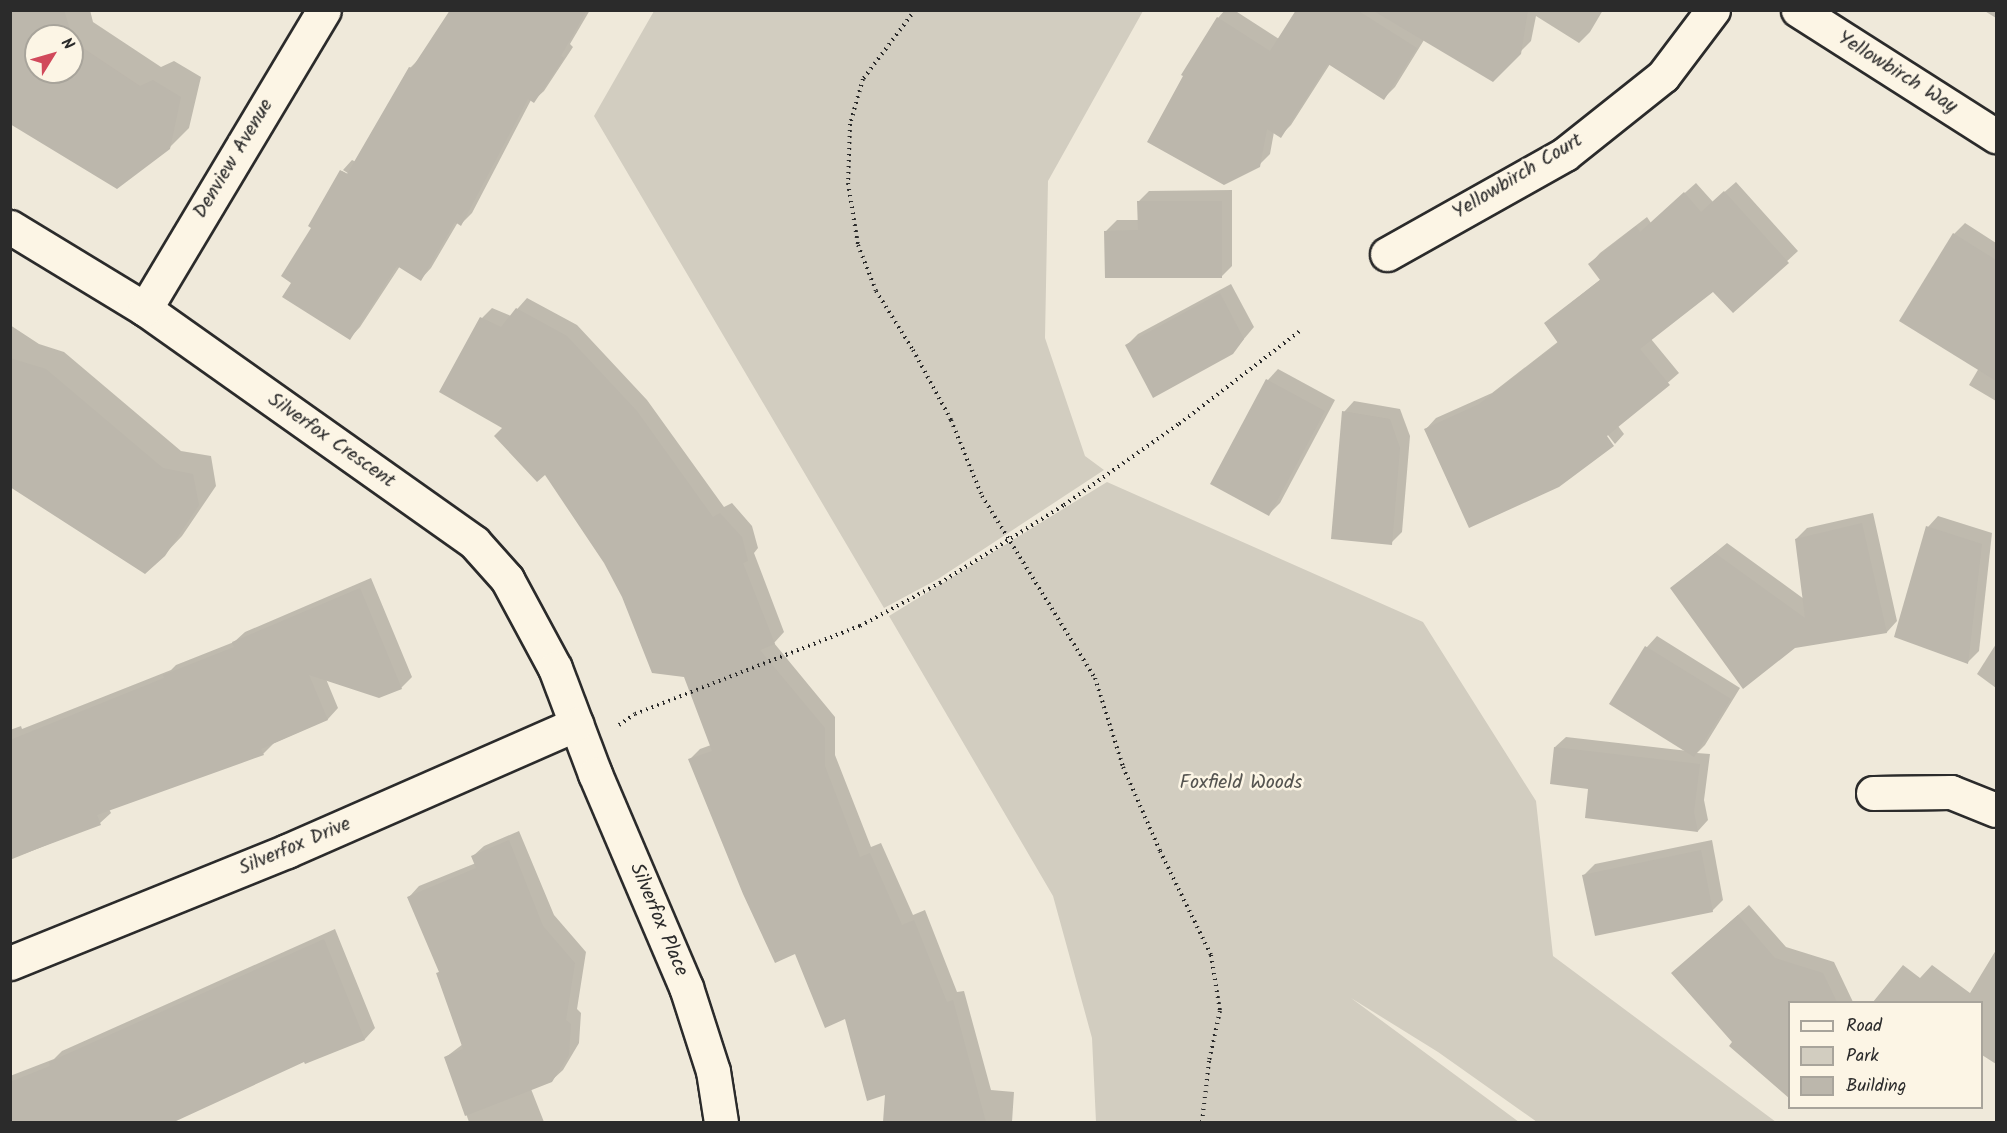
<!DOCTYPE html>
<style>
body{margin:0}
#map{position:relative;width:2007px;height:1133px;overflow:hidden;background:#efe9da;font-family:Kalam,sans-serif}
div>[style]{position:absolute}
.green>*{inset:0;background:#d2cdc0}
.shadow>*{inset:0;background:#0003}
.building>*{inset:0;background:#bcb7ac}
.path>*{height:4px;margin-top:-2px;transform-origin:0;background:repeating-linear-gradient(90deg,#2b2b2b 0 1.5px,transparent 0 6px)}
.roads{filter:drop-shadow(2px 0 #2b2b2b) drop-shadow(-2px 0 #2b2b2b) drop-shadow(0 2px #2b2b2b) drop-shadow(0 -2px #2b2b2b)}
.minor>*{height:33px;margin:-16.5px;padding:0 16.5px;transform-origin:16.5px;border-radius:16.5px;background:#fcf5e5}
span{translate:-50% -50%;white-space:nowrap;text-align:center;line-height:1.15;-webkit-text-stroke:5px #fcf5e5;paint-order:stroke}
.street-label{font-size:20px;color:#2b2b2b}
.park-label{font-size:20px;color:#555450}
.frame{position:absolute;inset:0;border:12px solid #2b2b2b;pointer-events:none}
.legend{position:absolute;left:1788px;top:1001px;width:195px;height:108px;box-sizing:border-box;background:#fcf5e5;border:2px solid #a8a49b;margin:0;padding:8px 10px;list-style:none;font-size:18px;color:#2b2b2b}
.legend li{display:flex;align-items:center;gap:12px;height:30px}
.legend b{width:30px;border:2px solid #a8a49b}
.north{position:absolute;left:24px;top:24px;width:60px;height:60px;box-sizing:border-box;background:#fcf5e5;border:2px solid #a8a49b;border-radius:50%;rotate:53deg;font-size:16px;font-weight:700;line-height:24px;text-align:center;color:#2b2b2b}
.north::after{content:'';display:block;margin:auto;width:21px;height:27px;background:#d1495b;clip-path:polygon(50% 0,100% 100%,50% 72%,0 100%)}
</style>
<div id="map">
<div class="green">
<div style="clip-path:polygon(654px 11px,1143px 11px,1048px 181px,1045px 338px,1085px 456px,1104px 470px,938px 579px,884px 608px,594px 116px)"></div>
<div style="clip-path:polygon(1107px 482px,1423px 622px,1536px 801px,1553px 956px,1776px 1122px,1537px 1122px,1438px 1052px,1351px 998px,1519px 1122px,1096px 1122px,1092px 1038px,1053px 896px,889px 616px)"></div>
</div>
<div class="shadow">
<div style="clip-path:polygon(evenodd,10px 10px,90px 10px,93px 22px,161px 67px,174px 61px,201px 77px,189px 128px,169px 148px,10px 122px,10px 10px,36px 36px,72px 36px,72px 72px,36px 72px,36px 36px)"></div>
<div style="clip-path:polygon(452px 10px,590px 10px,570px 44px,573px 47px,544px 91px,533px 101px,531px 100px,472px 213px,461px 224px,458px 222px,431px 268px,421px 279px,400px 266px,360px 327px,350px 338px,293px 282px,313px 227px,342px 171px,354px 177px,343px 170px,352px 160px,356px 162px,410px 68px,421px 57px)"></div>
<div style="clip-path:polygon(1225px 10px,1234px 10px,1279px 39px,1297px 10px,1603px 10px,1590px 32px,1579px 43px,1536px 16px,1531px 41px,1492px 80px,1424px 40px,1395px 87px,1384px 98px,1330px 64px,1291px 125px,1280px 136px,1274px 132px,1270px 154px,1259px 165px,1218px 18px)"></div>
<div style="clip-path:polygon(1983px 10px,1996px 10px,1996px 18px)"></div>
<div style="clip-path:polygon(1736px 182px,1798px 251px,1733px 311px,1714px 290px,1651px 339px,1679px 373px,1618px 426px,1624px 434px,1615px 444px,1604px 430px,1426px 429px,1436px 418px,1492px 393px,1559px 341px,1546px 323px,1601px 279px,1590px 264px,1600px 253px,1647px 217px,1651px 223px,1696px 183px,1713px 202px)"></div>
<div style="clip-path:polygon(1232px 190px,1232px 266px,1221px 277px,1106px 231px,1117px 220px,1139px 220px,1139px 201px,1149px 191px)"></div>
<div style="clip-path:polygon(1965px 223px,1996px 243px,1996px 401px,1969px 385px,1979px 368px,1954px 234px)"></div>
<div style="clip-path:polygon(1231px 284px,1254px 327px,1232px 353px,1127px 345px,1138px 334px)"></div>
<div style="clip-path:polygon(527px 298px,577px 325px,647px 400px,724px 507px,732px 503px,752px 526px,758px 548px,754px 553px,784px 632px,774px 643px,835px 717px,835px 755px,871px 847px,881px 843px,913px 915px,925px 910px,957px 992px,964px 991px,991px 1090px,1014px 1092px,1012px 1122px,885px 1122px,886px 1092px,846px 1017px,796px 952px,689px 760px,700px 749px,711px 745px,685px 676px,624px 596px,605px 562px,545px 472px,504px 428px,482px 318px,492px 308px,511px 316px)"></div>
<div style="clip-path:polygon(10px 325px,39px 344px,64px 352px,181px 451px,211px 456px,216px 486px,182px 536px,164px 555px,10px 485px)"></div>
<div style="clip-path:polygon(1278px 369px,1335px 400px,1280px 503px,1269px 514px,1268px 380px)"></div>
<div style="clip-path:polygon(1354px 401px,1400px 409px,1410px 436px,1402px 532px,1391px 543px,1344px 412px)"></div>
<div style="clip-path:polygon(1873px 513px,1897px 621px,1887px 632px,1794px 646px,1672px 588px,1727px 543px,1804px 599px,1796px 539px,1807px 528px)"></div>
<div style="clip-path:polygon(1938px 516px,1992px 533px,1979px 651px,1968px 662px,1896px 636px,1928px 527px)"></div>
<div style="clip-path:polygon(371px 578px,412px 677px,401px 688px,326px 679px,338px 708px,328px 719px,274px 743px,263px 754px,109px 809px,111px 813px,100px 823px,10px 860px,10px 730px,21px 726px,22px 729px,171px 670px,176px 665px,234px 642px,245px 632px)"></div>
<div style="clip-path:polygon(1657px 636px,1740px 688px,1705px 745px,1697px 753px,1710px 754px,1704px 800px,1708px 820px,1698px 831px,1590px 788px,1555px 747px,1566px 737px,1688px 751px,1611px 703px,1647px 647px)"></div>
<div style="clip-path:polygon(1996px 644px,1996px 688px,1977px 674px)"></div>
<div style="clip-path:polygon(519px 831px,554px 915px,586px 952px,577px 1009px,581px 1013px,579px 1043px,563px 1070px,551px 1081px,531px 1089px,544px 1122px,469px 1122px,446px 1057px,463px 1044px,437px 974px,440px 971px,409px 897px,419px 886px,476px 863px,473px 856px,484px 846px)"></div>
<div style="clip-path:polygon(1712px 840px,1723px 900px,1712px 911px,1584px 875px,1595px 864px)"></div>
<div style="clip-path:polygon(1749px 905px,1786px 947px,1834px 962px,1853px 1002px,1790px 1002px,1734px 1042px,1684px 963px)"></div>
<div style="clip-path:polygon(335px 929px,375px 1028px,365px 1039px,306px 1062px,305px 1060px,170px 1122px,10px 1122px,10px 1076px,54px 1059px,62px 1051px)"></div>
<div style="clip-path:polygon(1996px 950px,1996px 1064px,1982px 1055px,1982px 1002px,1873px 1002px,1903px 965px,1920px 978px,1932px 965px,1970px 993px)"></div>
</div>
<div class="building">
<div style="clip-path:polygon(10px 10px,64px 10px,72px 36px,36px 36px,36px 72px,72px 72px,72px 36px,74px 42px,140px 86px,153px 80px,181px 97px,170px 149px,117px 189px,10px 124px)"></div>
<div style="clip-path:polygon(450px 10px,587px 10px,561px 56px,564px 58px,534px 103px,528px 99px,461px 226px,455px 222px,421px 281px,397px 266px,350px 340px,282px 297px,291px 283px,281px 276px,311px 228px,308px 226px,340px 170px,347px 174px,409px 67px,412px 68px)"></div>
<div style="clip-path:polygon(1296px 10px,1357px 10px,1417px 48px,1384px 100px,1328px 64px,1281px 138px,1267px 129px,1260px 167px,1224px 185px,1147px 142px,1183px 76px,1181px 75px,1217px 17px,1270px 51px)"></div>
<div style="clip-path:polygon(1372px 10px,1528px 10px,1521px 54px,1493px 82px)"></div>
<div style="clip-path:polygon(1724px 191px,1789px 263px,1733px 313px,1713px 292px,1640px 349px,1670px 385px,1607px 436px,1614px 446px,1559px 487px,1469px 528px,1424px 429px,1479px 404px,1558px 343px,1544px 323px,1600px 280px,1588px 264px,1636px 226px,1640px 232px,1684px 192px,1701px 212px)"></div>
<div style="clip-path:polygon(1137px 201px,1222px 201px,1222px 278px,1105px 278px,1104px 231px,1138px 230px)"></div>
<div style="clip-path:polygon(1953px 233px,1996px 260px,1996px 381px,1899px 321px)"></div>
<div style="clip-path:polygon(1220px 293px,1244px 339px,1233px 354px,1153px 398px,1125px 345px)"></div>
<div style="clip-path:polygon(516px 308px,567px 336px,637px 411px,713px 517px,720px 513px,742px 537px,748px 561px,743px 563px,775px 644px,760px 650px,825px 728px,825px 766px,860px 857px,870px 853px,902px 925px,914px 920px,947px 1002px,953px 1000px,986px 1122px,883px 1122px,885px 1095px,867px 1101px,845px 1019px,825px 1028px,795px 954px,775px 963px,743px 894px,688px 759px,712px 751px,684px 677px,652px 673px,622px 597px,604px 563px,545px 475px,537px 482px,494px 436px,502px 428px,439px 392px,480px 317px,501px 327px)"></div>
<div style="clip-path:polygon(10px 358px,46px 369px,163px 468px,193px 474px,199px 505px,165px 556px,145px 574px,10px 487px)"></div>
<div style="clip-path:polygon(1266px 379px,1325px 411px,1269px 516px,1210px 484px)"></div>
<div style="clip-path:polygon(1342px 411px,1390px 419px,1400px 448px,1392px 545px,1331px 539px)"></div>
<div style="clip-path:polygon(1862px 523px,1887px 633px,1795px 648px,1743px 689px,1670px 588px,1715px 553px,1805px 618px,1795px 539px)"></div>
<div style="clip-path:polygon(1926px 526px,1982px 544px,1968px 664px,1894px 637px)"></div>
<div style="clip-path:polygon(360px 588px,402px 689px,379px 698px,309px 675px,328px 720px,261px 749px,264px 755px,97px 815px,101px 825px,10px 859px,10px 740px,164px 678px,163px 675px,234px 647px,232px 642px)"></div>
<div style="clip-path:polygon(1645px 646px,1731px 699px,1694px 757px,1609px 704px)"></div>
<div style="clip-path:polygon(1554px 747px,1700px 764px,1694px 812px,1698px 832px,1585px 818px,1588px 789px,1550px 784px)"></div>
<div style="clip-path:polygon(509px 840px,543px 926px,575px 963px,566px 1020px,571px 1024px,569px 1055px,552px 1082px,465px 1116px,444px 1057px,463px 1049px,436px 973px,439px 972px,407px 897px,476px 868px,471px 856px)"></div>
<div style="clip-path:polygon(1701px 850px,1713px 912px,1595px 936px,1582px 875px)"></div>
<div style="clip-path:polygon(1738px 915px,1775px 958px,1823px 973px,1837px 1002px,1790px 1002px,1790px 1099px,1729px 1046px,1732px 1042px,1671px 973px)"></div>
<div style="clip-path:polygon(324px 939px,365px 1040px,305px 1064px,304px 1062px,174px 1122px,10px 1122px,10px 1082px,50px 1066px,49px 1062px)"></div>
</div>
<div class="path">
<div style="left:915px;top:10px;width:86px;rotate:127deg"></div>
<div style="left:863px;top:79px;width:47px;rotate:106.1deg"></div>
<div style="left:850px;top:124px;width:59px;rotate:91.9deg"></div>
<div style="left:848px;top:183px;width:63px;rotate:80.8deg"></div>
<div style="left:858px;top:245px;width:49px;rotate:68.6deg"></div>
<div style="left:876px;top:291px;width:70px;rotate:57.9deg"></div>
<div style="left:913px;top:350px;width:80px;rotate:61.5deg"></div>
<div style="left:951px;top:420px;width:82px;rotate:67.8deg"></div>
<div style="left:982px;top:496px;width:214px;rotate:58.2deg"></div>
<div style="left:1095px;top:678px;width:93px;rotate:72.5deg"></div>
<div style="left:1123px;top:767px;width:92px;rotate:66.2deg"></div>
<div style="left:1160px;top:851px;width:116px;rotate:63.9deg"></div>
<div style="left:1211px;top:955px;width:57px;rotate:80.9deg"></div>
<div style="left:1220px;top:1011px;width:51px;rotate:102.4deg"></div>
<div style="left:1209px;top:1061px;width:61px;rotate:96.5deg"></div>
<div style="left:619px;top:725px;width:19px;rotate:-35deg"></div>
<div style="left:635px;top:714px;width:242px;rotate:-21.4deg"></div>
<div style="left:860px;top:626px;width:91px;rotate:-28.3deg"></div>
<div style="left:940px;top:583px;width:146px;rotate:-32.2deg"></div>
<div style="left:1064px;top:505px;width:141px;rotate:-35.2deg"></div>
<div style="left:1179px;top:424px;width:154px;rotate:-37.6deg"></div>
</div>
<div class="roads">
<div class="minor">
<div style="left:1798px;top:10px;width:235px;rotate:32.5deg"></div>
<div style="left:10px;top:227px;width:158px;rotate:31.3deg"></div>
<div style="left:145px;top:309px;width:403px;rotate:35.3deg"></div>
<div style="left:474px;top:542px;width:50px;rotate:48.3deg"></div>
<div style="left:507px;top:579px;width:101px;rotate:61.7deg"></div>
<div style="left:555px;top:668px;width:113px;rotate:69.3deg"></div>
<div style="left:595px;top:774px;width:232px;rotate:66.9deg"></div>
<div style="left:686px;top:987px;width:88px;rotate:72.2deg"></div>
<div style="left:713px;top:1071px;width:52px;rotate:81.1deg"></div>
<div style="left:1387px;top:254px;width:204px;rotate:-29.3deg"></div>
<div style="left:1565px;top:154px;width:125px;rotate:-38.5deg"></div>
<div style="left:1663px;top:76px;width:83px;rotate:-52.9deg"></div>
<div style="left:145px;top:309px;width:348px;rotate:-59.1deg"></div>
<div style="left:1873px;top:793px;width:78px;rotate:-0.7deg"></div>
<div style="left:1951px;top:792px;width:48px;rotate:21.8deg"></div>
<div style="left:10px;top:963px;width:299px;rotate:-22deg"></div>
<div style="left:287px;top:851px;width:316px;rotate:-23.7deg"></div>
</div>
</div>
<div class="street-label">
<span style="left:1897px;top:73px;rotate:32deg">Yellowbirch Way</span>
<span style="left:234px;top:159px;rotate:-59deg">Denview Avenue</span>
<span style="left:1518px;top:177px;rotate:-31deg">Yellowbirch Court</span>
<span style="left:331px;top:441px;rotate:35deg">Silverfox Crescent</span>
<span style="left:295px;top:847px;rotate:-23deg">Silverfox Drive</span>
<span style="left:658px;top:920px;rotate:67deg">Silverfox Place</span>
</div>
<div class="park-label">
<span style="left:1241px;top:783px">Foxfield Woods</span>
</div>
<div class="frame"></div>
<ul class="legend">
<li><b style="height:8px;background:#fcf5e5"></b>Road</li>
<li><b style="height:16px;background:#d2cdc0"></b>Park</li>
<li><b style="height:16px;background:#bcb7ac"></b>Building</li>
</ul>
<div class="north">N</div>
</div>
